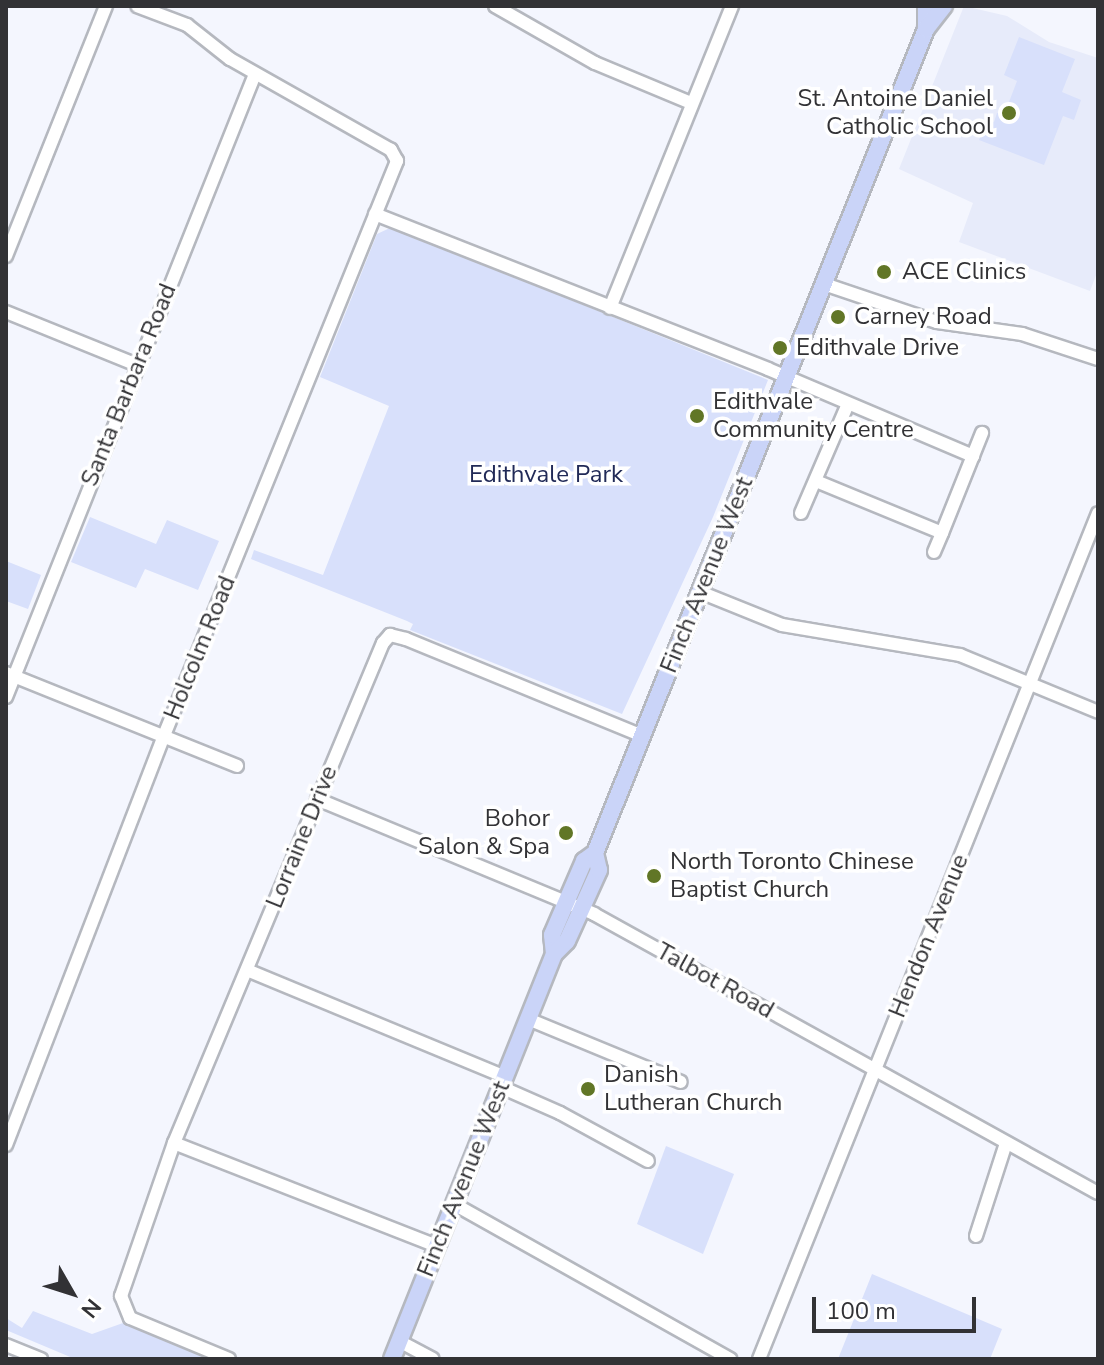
<!DOCTYPE html>
<style>
body{margin:0}
#map{position:relative;width:1104px;height:1365px;overflow:hidden;background:#f4f6fe;font-family:"Nunito Sans",sans-serif}
div>[style]{position:absolute}
.built>*{inset:0;background:#e7ebfa}
.green>*{inset:0;background:#d8e0fb}
.roads{filter:drop-shadow(2px 0 #b5b8bf) drop-shadow(-2px 0 #b5b8bf) drop-shadow(0 2px #b5b8bf) drop-shadow(0 -2px #b5b8bf)}
.minor>*{height:12px;margin:-6px;padding:0 6px;transform-origin:6px;border-radius:6px;background:#fff}
.major>*{height:16px;margin:-8px;padding:0 8px;transform-origin:8px;border-radius:8px;background:#cad4f8}
.dots>*{width:22px;height:22px;translate:-50% -50%;box-sizing:border-box;border:4px solid #fff;border-radius:50%}
span{translate:-50% -50%;white-space:nowrap;text-align:center;line-height:1.15;-webkit-text-stroke:7px #fff;paint-order:stroke}
.poi-label{font-size:24px;color:#323235}
.right{translate:-100% -50%;text-align:right}
.left{translate:0 -50%;text-align:left}
.street-label{font-size:24px;color:#323235}
.park-label{font-size:24px;color:#212a57}
.frame{position:absolute;inset:0;border:8px solid #323235;pointer-events:none}
.north{position:absolute;left:32px;top:1253px;width:80px;height:80px;-webkit-text-stroke:6px #fff;paint-order:stroke;rotate:129deg;font-size:22px;font-weight:700;line-height:32px;text-align:center;color:#323235}
.north::after{content:'';display:block;margin:auto;width:28px;height:36px;background:#323235;clip-path:polygon(50% 0,100% 100%,50% 72%,0 100%)}
.scale{position:absolute;left:812px;top:1297px;width:164px;height:36px;box-sizing:border-box;border:4px solid #323235;border-top:0;padding-left:10px;font-size:24px;line-height:28px;white-space:nowrap;color:#323235;-webkit-text-stroke:6px #fff;paint-order:stroke}
</style>
<div id="map">
<div class="built">
<div style="clip-path:polygon(964px 6px,1007px 16px,1049px 42px,1098px 58px,1098px 270px,1090px 291px,959px 242px,973px 203px,899px 169px)"></div>
</div>
<div class="green">
<div style="clip-path:polygon(1019px 37px,1075px 59px,1062px 92px,1081px 100px,1074px 120px,1063px 116px,1044px 165px,979px 140px,987px 120px,994px 122px,997px 113px,1004px 115px,1017px 81px,1004px 75px)"></div>
<div style="clip-path:polygon(392px 227px,768px 380px,713px 517px,622px 714px,410px 630px,413px 624px,407px 621px,251px 559px,254px 550px,323px 575px,389px 406px,320px 377px,377px 234px)"></div>
<div style="clip-path:polygon(90px 517px,156px 544px,167px 520px,219px 541px,198px 590px,145px 569px,136px 588px,71px 562px)"></div>
<div style="clip-path:polygon(6px 561px,41px 575px,28px 609px,6px 601px)"></div>
<div style="clip-path:polygon(666px 1146px,734px 1174px,703px 1254px,637px 1224px)"></div>
<div style="clip-path:polygon(872px 1274px,1002px 1329px,990px 1359px,838px 1359px)"></div>
<div style="clip-path:polygon(33px 1311px,92px 1334px,123px 1323px,211px 1359px,75px 1359px,6px 1330px,6px 1318px,22px 1328px)"></div>
</div>
<div class="roads">
<div class="minor">
<div style="left:495px;top:6px;width:115px;rotate:29.7deg"></div>
<div style="left:595px;top:63px;width:104px;rotate:22.6deg"></div>
<div style="left:375px;top:214px;width:422px;rotate:21.5deg"></div>
<div style="left:768px;top:369px;width:223px;rotate:23deg"></div>
<div style="left:6px;top:256px;width:269px;rotate:-68.2deg"></div>
<div style="left:824px;top:284px;width:119px;rotate:18.6deg"></div>
<div style="left:937px;top:322px;width:86px;rotate:8deg"></div>
<div style="left:1022px;top:334px;width:80px;rotate:18.2deg"></div>
<div style="left:610px;top:308px;width:326px;rotate:-68deg"></div>
<div style="left:6px;top:312px;width:141px;rotate:22deg"></div>
<div style="left:816px;top:481px;width:136px;rotate:22.4deg"></div>
<div style="left:942px;top:533px;width:108px;rotate:-68.2deg"></div>
<div style="left:801px;top:513px;width:119px;rotate:-66.7deg"></div>
<div style="left:934px;top:552px;width:21px;rotate:-67deg"></div>
<div style="left:700px;top:592px;width:88px;rotate:21.9deg"></div>
<div style="left:782px;top:625px;width:181px;rotate:9.6deg"></div>
<div style="left:960px;top:655px;width:149px;rotate:22.4deg"></div>
<div style="left:6px;top:673px;width:249px;rotate:21.9deg"></div>
<div style="left:6px;top:697px;width:671px;rotate:-68.21deg"></div>
<div style="left:317px;top:799px;width:300px;rotate:22.5deg"></div>
<div style="left:594px;top:914px;width:576px;rotate:28.97deg"></div>
<div style="left:247px;top:970px;width:279px;rotate:22.5deg"></div>
<div style="left:528px;top:1019px;width:165px;rotate:22.4deg"></div>
<div style="left:501px;top:1087px;width:64px;rotate:23.8deg"></div>
<div style="left:560px;top:1113px;width:100px;rotate:28.6deg"></div>
<div style="left:174px;top:1143px;width:282px;rotate:21.4deg"></div>
<div style="left:6px;top:1145px;width:436px;rotate:-68.9deg"></div>
<div style="left:163px;top:738px;width:623px;rotate:-67.93deg"></div>
<div style="left:397px;top:161px;width:13px;rotate:-119deg"></div>
<div style="left:391px;top:150px;width:185px;rotate:-150.5deg"></div>
<div style="left:230px;top:59px;width:55px;rotate:-141.7deg"></div>
<div style="left:187px;top:25px;width:53px;rotate:-159.2deg"></div>
<div style="left:454px;top:1204px;width:317px;rotate:29.3deg"></div>
<div style="left:976px;top:1236px;width:98px;rotate:-72.1deg"></div>
<div style="left:399px;top:1341px;width:38px;rotate:28deg"></div>
<div style="left:6px;top:1345px;width:38px;rotate:22deg"></div>
<div style="left:229px;top:1359px;width:107px;rotate:-157.5deg"></div>
<div style="left:130px;top:1318px;width:24px;rotate:-112deg"></div>
<div style="left:121px;top:1296px;width:162px;rotate:-70.9deg"></div>
<div style="left:174px;top:1143px;width:542px;rotate:-67.32deg"></div>
<div style="left:383px;top:643px;width:11px;rotate:-49deg"></div>
<div style="left:390px;top:635px;width:16px;rotate:14deg"></div>
<div style="left:406px;top:639px;width:255px;rotate:22.3deg"></div>
<div style="left:759px;top:1359px;width:911px;rotate:-68.16deg"></div>
</div>
<div class="major">
<div style="left:926px;top:29px;width:23px;rotate:-90deg"></div>
<div style="left:554px;top:954px;width:19px;rotate:-96deg"></div>
<div style="left:552px;top:935px;width:81px;rotate:-66.6deg"></div>
<div style="left:584px;top:861px;width:14px;rotate:-36deg"></div>
<div style="left:595px;top:853px;width:888px;rotate:-68.11deg"></div>
<div style="left:926px;top:29px;width:29px;rotate:-52deg"></div>
<div style="left:392px;top:1359px;width:436px;rotate:-68.2deg"></div>
<div style="left:554px;top:954px;width:18px;rotate:-45deg"></div>
<div style="left:567px;top:941px;width:78px;rotate:-65.7deg"></div>
<div style="left:599px;top:870px;width:17px;rotate:-103deg"></div>
</div>
</div>
<div class="dots">
<div style="left:1009px;top:113px;background:#617626"></div>
<div style="left:884px;top:272px;background:#617626"></div>
<div style="left:838px;top:317px;background:#617626"></div>
<div style="left:780px;top:348px;background:#617626"></div>
<div style="left:697px;top:416px;background:#617626"></div>
<div style="left:566px;top:833px;background:#617626"></div>
<div style="left:654px;top:876px;background:#617626"></div>
<div style="left:588px;top:1089px;background:#617626"></div>
</div>
<div class="poi-label">
<span class="right" style="left:993px;top:113px">St. Antoine Daniel<br>Catholic School</span>
<span class="left" style="left:902px;top:272px">ACE Clinics</span>
<span class="left" style="left:854px;top:317px">Carney Road</span>
<span class="left" style="left:796px;top:348px">Edithvale Drive</span>
<span class="left" style="left:713px;top:416px">Edithvale<br>Community Centre</span>
<span class="right" style="left:550px;top:833px">Bohor<br>Salon &amp; Spa</span>
<span class="left" style="left:670px;top:876px">North Toronto Chinese<br>Baptist Church</span>
<span class="left" style="left:604px;top:1089px">Danish<br>Lutheran Church</span>
</div>
<div class="street-label">
<span style="left:129px;top:385px;rotate:-68deg">Santa Barbara Road</span>
<span style="left:707px;top:575px;rotate:-68deg">Finch Avenue West</span>
<span style="left:200px;top:648px;rotate:-68deg">Holcolm Road</span>
<span style="left:302px;top:837px;rotate:-68deg">Lorraine Drive</span>
<span style="left:929px;top:936px;rotate:-68deg">Hendon Avenue</span>
<span style="left:715px;top:981px;rotate:29deg">Talbot Road</span>
<span style="left:464px;top:1179px;rotate:-68deg">Finch Avenue West</span>
</div>
<div class="park-label">
<span style="left:546px;top:475px">Edithvale Park</span>
</div>
<div class="frame"></div>
<div class="north">N</div>
<div class="scale">100 m</div>
</div>
